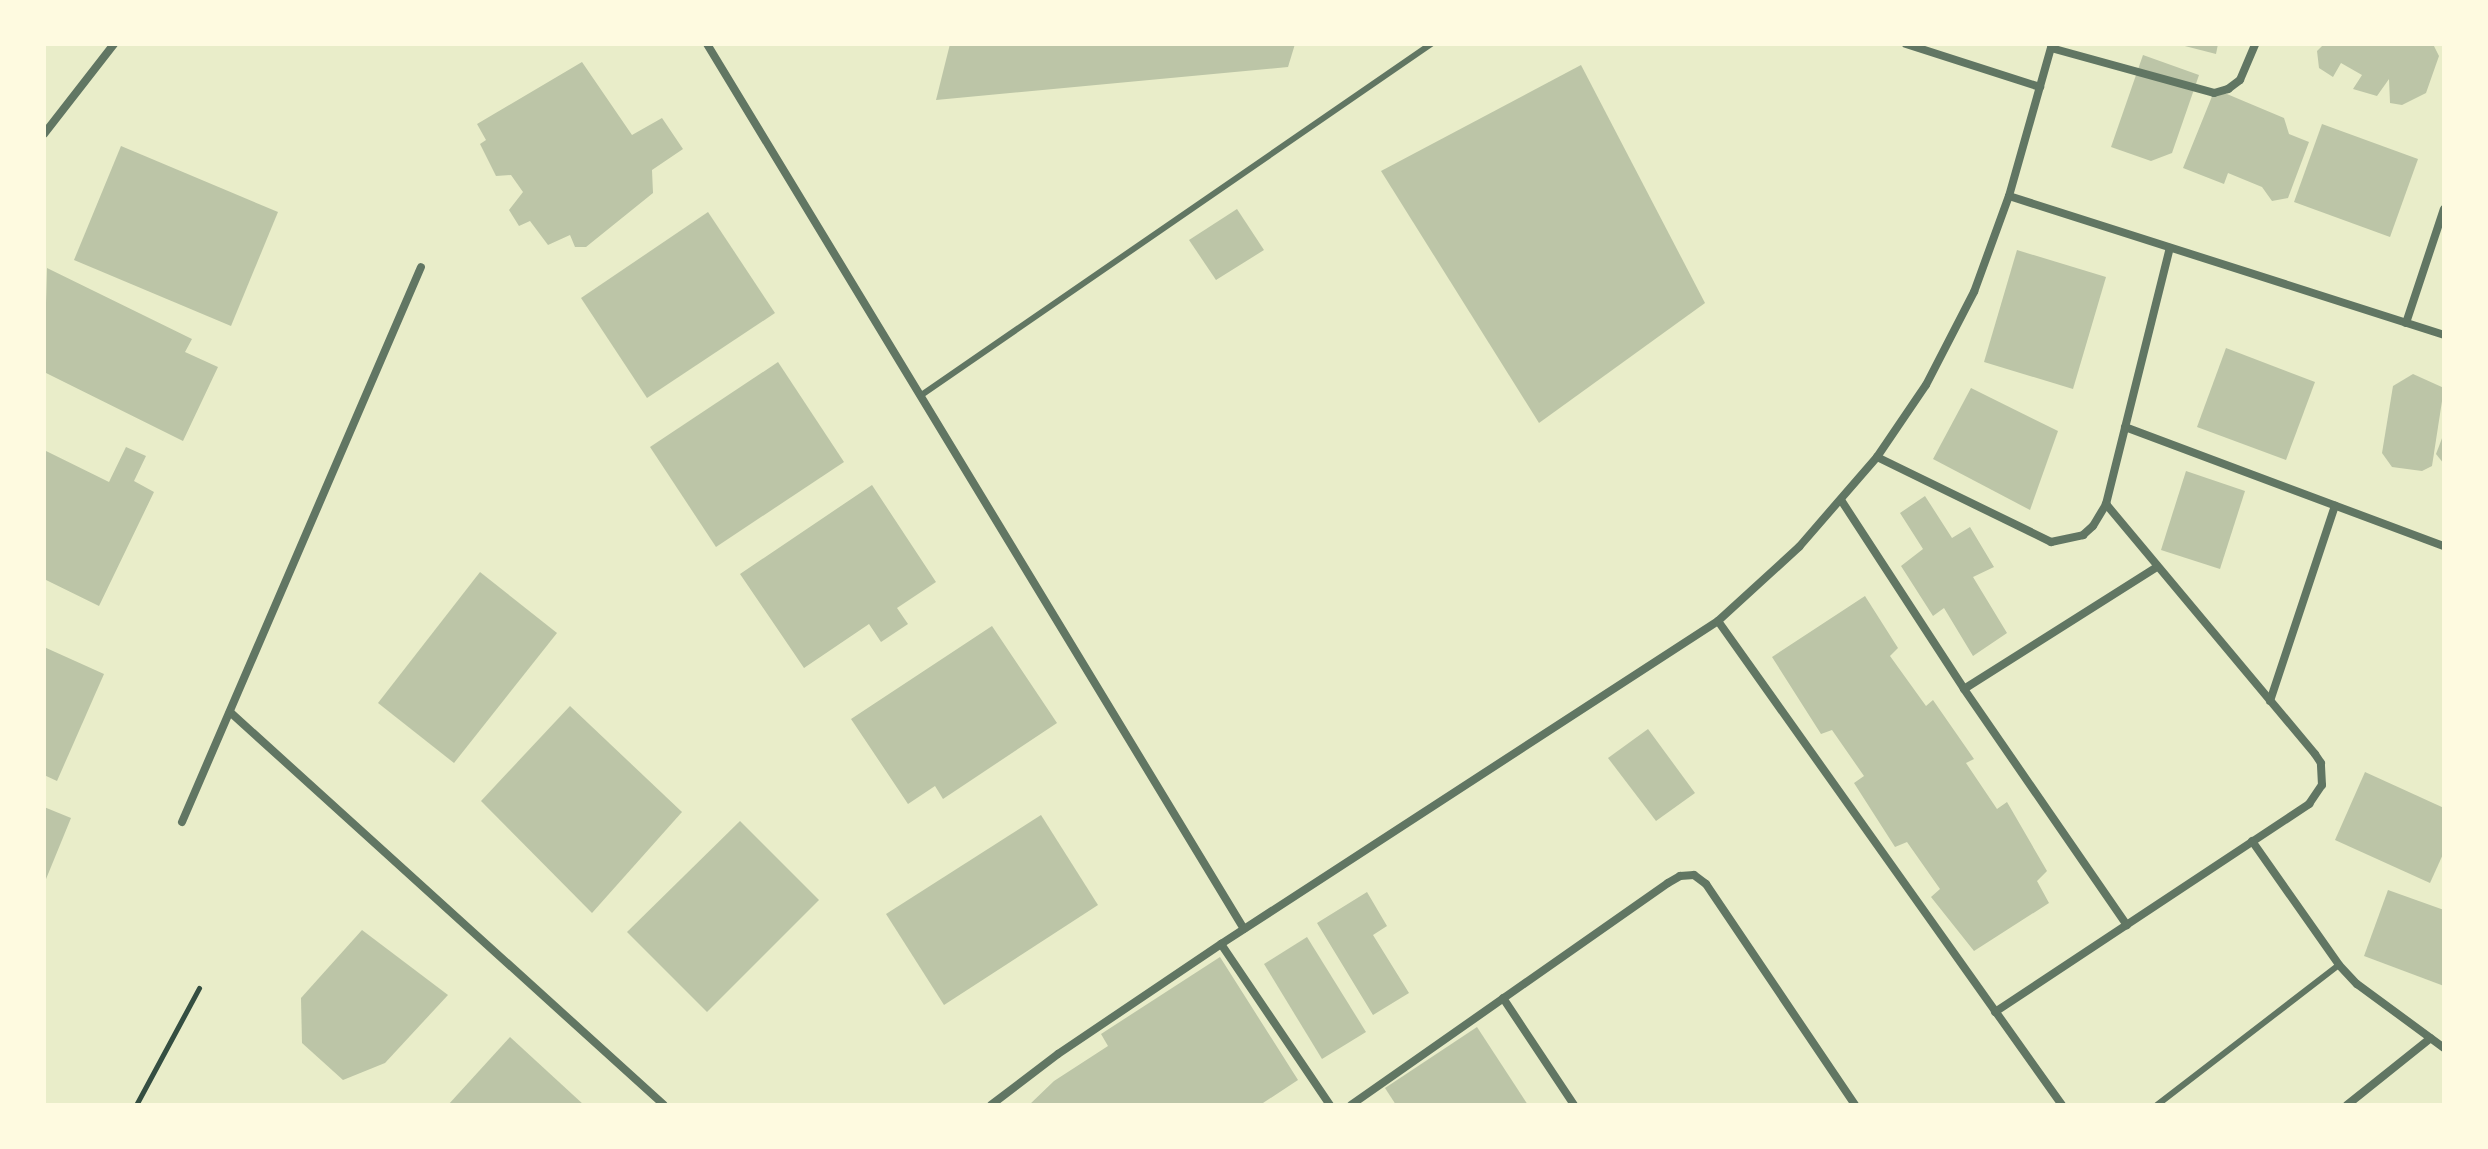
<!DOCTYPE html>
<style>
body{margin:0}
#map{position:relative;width:2488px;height:1149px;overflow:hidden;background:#e9edc9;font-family:Merriweather,serif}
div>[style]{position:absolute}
.building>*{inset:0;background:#bcc5a7}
.path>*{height:5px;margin:-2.5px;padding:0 2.5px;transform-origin:2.5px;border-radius:2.5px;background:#344e41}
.service>*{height:6px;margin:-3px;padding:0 3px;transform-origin:3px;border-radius:3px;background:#617663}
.minor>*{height:8px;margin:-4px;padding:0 4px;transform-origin:4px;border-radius:4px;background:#617663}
span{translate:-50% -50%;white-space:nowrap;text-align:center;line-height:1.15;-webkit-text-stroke:6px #fefae0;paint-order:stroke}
.frame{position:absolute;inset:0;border:46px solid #fefae0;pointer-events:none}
</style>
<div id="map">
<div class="building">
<div style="clip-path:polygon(950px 44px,1295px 44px,1288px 67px,936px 100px)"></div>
<div style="clip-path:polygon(2177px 44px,2218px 44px,2216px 54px)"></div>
<div style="clip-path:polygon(2324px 44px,2433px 44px,2439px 56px,2426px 93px,2402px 105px,2390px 103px,2389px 79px,2377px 96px,2353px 89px,2362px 75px,2341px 63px,2333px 77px,2319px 68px,2317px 51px)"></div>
<div style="clip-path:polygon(2143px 55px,2199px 75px,2172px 153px,2151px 161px,2111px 147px)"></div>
<div style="clip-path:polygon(582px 62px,632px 135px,662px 118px,683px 149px,652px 170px,653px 193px,586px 247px,575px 247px,570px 235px,548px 245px,530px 221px,519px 226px,509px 210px,523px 192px,511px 175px,496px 176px,480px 144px,486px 140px,477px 124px)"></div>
<div style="clip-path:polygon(1581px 65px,1705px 303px,1539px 423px,1381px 171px)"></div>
<div style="clip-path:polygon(2215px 89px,2284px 118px,2289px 134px,2309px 142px,2288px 198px,2272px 201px,2262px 187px,2228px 173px,2224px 184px,2183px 168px)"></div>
<div style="clip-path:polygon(2322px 124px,2418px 159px,2390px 237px,2294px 202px)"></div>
<div style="clip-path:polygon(121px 146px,278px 212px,231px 326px,74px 260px)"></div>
<div style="clip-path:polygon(1237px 209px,1264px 250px,1216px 280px,1189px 240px)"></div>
<div style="clip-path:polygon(708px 212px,775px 313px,647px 398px,581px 298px)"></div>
<div style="clip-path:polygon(2017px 250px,2106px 277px,2073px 389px,1984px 362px)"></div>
<div style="clip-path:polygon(47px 268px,192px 339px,185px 352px,218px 367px,183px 441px,44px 372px)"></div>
<div style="clip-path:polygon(2226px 348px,2315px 382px,2286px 460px,2197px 427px)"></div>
<div style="clip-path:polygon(778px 362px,844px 462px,716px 547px,650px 447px)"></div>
<div style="clip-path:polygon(2413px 374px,2444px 388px,2432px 466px,2422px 471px,2392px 467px,2382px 453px,2393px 386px)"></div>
<div style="clip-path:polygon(1971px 388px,2058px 431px,2030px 510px,1933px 459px)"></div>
<div style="clip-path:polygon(2444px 433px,2444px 464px,2436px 454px)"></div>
<div style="clip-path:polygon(126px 447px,146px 456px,134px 481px,154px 492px,99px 606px,44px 579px,44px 450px,109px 482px)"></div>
<div style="clip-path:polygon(2186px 471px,2245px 491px,2220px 569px,2161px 550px)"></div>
<div style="clip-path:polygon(872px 485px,936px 582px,897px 608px,908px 624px,881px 642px,869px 624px,804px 668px,740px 574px)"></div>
<div style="clip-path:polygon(1925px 496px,1952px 538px,1970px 527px,1994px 567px,1973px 577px,2007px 633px,1973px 656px,1944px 608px,1933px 616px,1901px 566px,1923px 549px,1900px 513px)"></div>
<div style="clip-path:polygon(480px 572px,557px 633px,454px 763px,378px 703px)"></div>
<div style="clip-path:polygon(1865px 596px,1898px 648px,1890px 656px,1926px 706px,1933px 700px,1974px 759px,1966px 763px,1997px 809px,2007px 802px,2047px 871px,2037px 881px,2049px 903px,1974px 951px,1931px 897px,1940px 889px,1907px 842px,1895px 847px,1854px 783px,1864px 776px,1832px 730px,1821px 734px,1772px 657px)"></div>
<div style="clip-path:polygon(992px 626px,1057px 723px,943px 799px,935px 786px,908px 804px,851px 719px)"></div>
<div style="clip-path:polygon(44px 647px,104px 674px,57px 781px,44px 775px)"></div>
<div style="clip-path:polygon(570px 706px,682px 812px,592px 913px,481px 801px)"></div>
<div style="clip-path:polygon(1648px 729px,1695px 793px,1656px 821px,1608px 758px)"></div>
<div style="clip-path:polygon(2365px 772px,2444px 808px,2444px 852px,2430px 883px,2335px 840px)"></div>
<div style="clip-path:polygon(44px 807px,71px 818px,44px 884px)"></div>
<div style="clip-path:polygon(1041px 815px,1098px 905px,944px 1005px,886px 914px)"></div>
<div style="clip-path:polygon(740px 821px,819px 900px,707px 1012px,627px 932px)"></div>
<div style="clip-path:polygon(2388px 890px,2444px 910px,2444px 986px,2364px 956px)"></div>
<div style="clip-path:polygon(1367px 892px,1387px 926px,1373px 935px,1409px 993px,1373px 1015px,1317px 923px)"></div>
<div style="clip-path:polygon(362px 930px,448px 995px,385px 1063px,343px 1080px,302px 1043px,301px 998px)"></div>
<div style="clip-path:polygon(1307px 937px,1366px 1032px,1322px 1059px,1264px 964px)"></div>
<div style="clip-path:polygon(1220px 957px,1298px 1080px,1260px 1105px,1029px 1105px,1054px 1081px,1108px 1046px,1101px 1034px)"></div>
<div style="clip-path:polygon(1477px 1027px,1528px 1105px,1396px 1105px,1385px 1088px)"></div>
<div style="clip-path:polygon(510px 1037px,584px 1105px,448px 1105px)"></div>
</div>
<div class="path">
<div style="left:136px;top:1105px;width:133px;rotate:-61.7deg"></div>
</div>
<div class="service">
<div style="left:920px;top:396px;width:621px;rotate:-34.56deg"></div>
<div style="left:2157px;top:1105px;width:230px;rotate:-37.6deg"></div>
</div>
<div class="minor">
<div style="left:707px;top:44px;width:1035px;rotate:58.75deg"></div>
<div style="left:1906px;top:44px;width:141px;rotate:17.8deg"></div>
<div style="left:2051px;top:48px;width:169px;rotate:15.4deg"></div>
<div style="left:2214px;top:93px;width:15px;rotate:-16deg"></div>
<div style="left:2228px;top:89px;width:15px;rotate:-37deg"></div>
<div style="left:2240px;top:80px;width:39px;rotate:-67deg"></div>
<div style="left:44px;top:134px;width:114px;rotate:-52.1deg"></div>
<div style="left:2009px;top:196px;width:457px;rotate:17.7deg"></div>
<div style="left:2406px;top:323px;width:120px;rotate:-71.6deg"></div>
<div style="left:2125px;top:427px;width:340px;rotate:20.5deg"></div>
<div style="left:1877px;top:457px;width:194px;rotate:26deg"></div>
<div style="left:2051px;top:542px;width:33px;rotate:-12deg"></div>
<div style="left:2083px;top:535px;width:13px;rotate:-42deg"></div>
<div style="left:2093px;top:526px;width:26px;rotate:-59deg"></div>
<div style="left:2106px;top:504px;width:264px;rotate:-76deg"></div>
<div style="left:1841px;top:500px;width:225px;rotate:56.9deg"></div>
<div style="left:1964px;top:689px;width:287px;rotate:55.4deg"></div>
<div style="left:1718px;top:621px;width:594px;rotate:54.6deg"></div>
<div style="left:1964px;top:689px;width:228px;rotate:-32.3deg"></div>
<div style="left:2270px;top:701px;width:206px;rotate:-71.6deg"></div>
<div style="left:230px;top:712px;width:585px;rotate:42.16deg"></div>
<div style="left:182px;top:822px;width:604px;rotate:-66.7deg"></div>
<div style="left:2252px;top:841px;width:151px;rotate:54.9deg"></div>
<div style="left:2339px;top:965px;width:26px;rotate:47deg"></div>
<div style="left:2357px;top:984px;width:108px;rotate:36.3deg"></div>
<div style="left:1221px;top:944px;width:194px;rotate:55.9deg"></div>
<div style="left:1503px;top:998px;width:128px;rotate:56.4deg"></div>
<div style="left:1995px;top:1012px;width:377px;rotate:-33.5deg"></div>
<div style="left:2309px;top:804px;width:23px;rotate:-56deg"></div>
<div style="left:2322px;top:785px;width:22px;rotate:-93deg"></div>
<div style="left:2321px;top:763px;width:11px;rotate:-124deg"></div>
<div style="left:2315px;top:754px;width:326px;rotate:-129.9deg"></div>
<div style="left:991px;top:1105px;width:84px;rotate:-37.3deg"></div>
<div style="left:1058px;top:1054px;width:197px;rotate:-34deg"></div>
<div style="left:1221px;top:944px;width:593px;rotate:-33.02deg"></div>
<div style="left:1718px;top:621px;width:110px;rotate:-42.4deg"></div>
<div style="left:1799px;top:547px;width:119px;rotate:-49.1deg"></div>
<div style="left:1877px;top:457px;width:87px;rotate:-55.8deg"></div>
<div style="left:1926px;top:385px;width:105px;rotate:-62.7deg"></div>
<div style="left:1974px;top:292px;width:102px;rotate:-70deg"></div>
<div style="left:2009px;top:196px;width:158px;rotate:-74.2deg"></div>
<div style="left:1351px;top:1105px;width:387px;rotate:-35deg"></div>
<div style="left:1668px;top:883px;width:14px;rotate:-30deg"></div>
<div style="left:1680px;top:876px;width:14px;rotate:-4deg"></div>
<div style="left:1694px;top:875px;width:15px;rotate:37deg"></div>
<div style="left:1706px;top:884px;width:267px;rotate:56deg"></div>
<div style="left:2347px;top:1105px;width:107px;rotate:-38.6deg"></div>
</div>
<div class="frame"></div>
</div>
